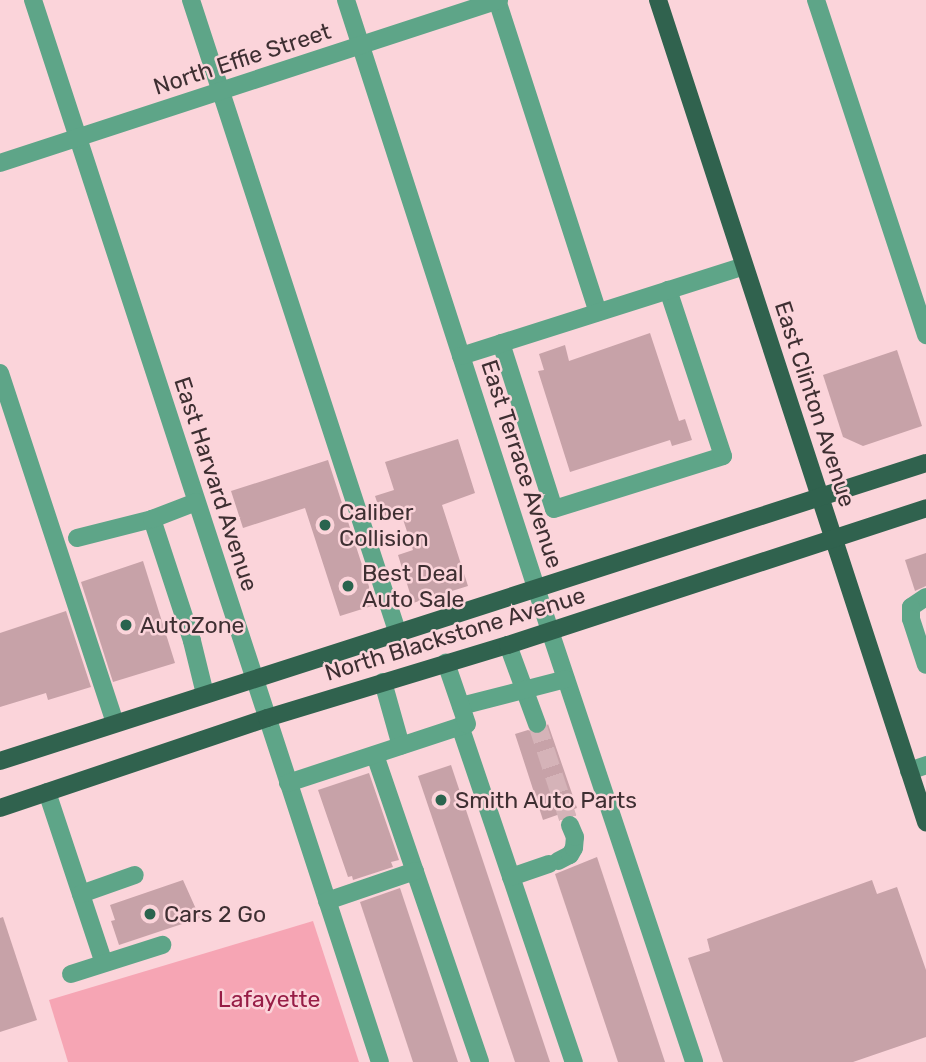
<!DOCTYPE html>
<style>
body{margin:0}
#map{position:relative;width:926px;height:1062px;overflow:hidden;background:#fbd4da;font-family:Rubik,sans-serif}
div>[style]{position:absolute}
.green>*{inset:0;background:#f6a5b4}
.building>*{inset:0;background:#c7a2a8}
.minor-tunnel>*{height:18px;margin-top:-9px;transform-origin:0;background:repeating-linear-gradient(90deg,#d5b3b8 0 18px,transparent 0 27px)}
.minor>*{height:18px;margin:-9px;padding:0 9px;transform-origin:9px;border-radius:9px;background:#5ea588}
.major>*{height:18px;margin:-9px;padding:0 9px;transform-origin:9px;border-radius:9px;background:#30624e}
.dots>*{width:19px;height:19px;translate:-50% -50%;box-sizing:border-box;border:4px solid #fbd4da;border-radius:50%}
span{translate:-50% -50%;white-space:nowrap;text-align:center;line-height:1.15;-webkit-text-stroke:5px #fbd4da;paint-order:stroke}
.street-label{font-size:23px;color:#3e2f32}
.poi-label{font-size:23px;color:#3e2f32}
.left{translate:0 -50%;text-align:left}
.park-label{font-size:23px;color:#971d46}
</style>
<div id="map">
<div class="green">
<div style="clip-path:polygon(313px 921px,359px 1062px,68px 1062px,49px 1000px)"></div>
</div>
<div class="building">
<div style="clip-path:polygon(650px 333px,679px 421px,685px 419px,692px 440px,672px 446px,670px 440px,570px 472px,538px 371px,544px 370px,539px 354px,565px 345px,569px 361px)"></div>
<div style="clip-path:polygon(897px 350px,922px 426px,863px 446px,843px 437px,823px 375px)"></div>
<div style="clip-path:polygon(458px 439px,475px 493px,442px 505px,468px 586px,413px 603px,398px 555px,413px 550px,401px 513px,383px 520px,375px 496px,394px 490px,385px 462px)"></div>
<div style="clip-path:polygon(328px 460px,375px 605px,340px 616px,305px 508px,243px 528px,231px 491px)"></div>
<div style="clip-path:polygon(926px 553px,926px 586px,915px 591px,905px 560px)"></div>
<div style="clip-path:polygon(143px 561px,175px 663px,113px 682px,81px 582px)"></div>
<div style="clip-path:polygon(66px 611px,91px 687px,48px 700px,46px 693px,0 707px,0 633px)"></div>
<div style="clip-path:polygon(548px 724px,577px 808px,543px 820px,515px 734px,528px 730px,540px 735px)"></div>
<div style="clip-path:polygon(451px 765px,550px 1062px,515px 1062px,418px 776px)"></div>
<div style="clip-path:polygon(369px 773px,399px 860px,391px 862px,393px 867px,353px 880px,352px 876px,348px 877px,318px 790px)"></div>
<div style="clip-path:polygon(597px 857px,665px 1062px,618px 1062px,555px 874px)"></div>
<div style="clip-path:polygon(183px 880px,200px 918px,119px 945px,111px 921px,115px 920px,110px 905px)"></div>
<div style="clip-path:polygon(872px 880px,877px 894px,897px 887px,926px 970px,926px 1037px,853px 1062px,723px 1062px,688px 958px,710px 951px,707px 939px)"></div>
<div style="clip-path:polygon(400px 888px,458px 1062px,413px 1062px,360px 902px)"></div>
<div style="clip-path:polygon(3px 917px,37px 1020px,0 1032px,0 918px)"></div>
</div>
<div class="minor-tunnel">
<div style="left:537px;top:724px;width:106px;rotate:71.9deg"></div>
</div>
<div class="minor">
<div style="left:33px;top:0;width:1117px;rotate:71.91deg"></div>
<div style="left:191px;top:0;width:667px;rotate:71.92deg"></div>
<div style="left:346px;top:0;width:663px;rotate:72.08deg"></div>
<div style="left:550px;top:631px;width:454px;rotate:71.5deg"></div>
<div style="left:497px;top:0;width:328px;rotate:72.1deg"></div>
<div style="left:816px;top:0;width:353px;rotate:71.8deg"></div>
<div style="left:0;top:163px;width:525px;rotate:-18.09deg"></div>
<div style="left:501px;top:343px;width:174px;rotate:72.3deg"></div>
<div style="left:554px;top:509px;width:177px;rotate:-17.4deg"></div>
<div style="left:723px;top:456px;width:175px;rotate:-108.3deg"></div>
<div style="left:461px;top:356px;width:297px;rotate:-17.6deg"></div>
<div style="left:0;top:373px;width:368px;rotate:71.8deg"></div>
<div style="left:152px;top:519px;width:128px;rotate:71.8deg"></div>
<div style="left:192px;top:641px;width:55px;rotate:76.2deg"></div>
<div style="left:77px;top:538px;width:77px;rotate:-14.2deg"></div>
<div style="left:152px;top:519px;width:47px;rotate:-21.1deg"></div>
<div style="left:926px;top:597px;width:18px;rotate:146deg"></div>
<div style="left:911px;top:607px;width:12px;rotate:90deg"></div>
<div style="left:911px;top:619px;width:48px;rotate:71.9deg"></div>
<div style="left:508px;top:645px;width:84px;rotate:69.8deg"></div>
<div style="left:383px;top:682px;width:66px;rotate:74.3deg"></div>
<div style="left:461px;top:706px;width:108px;rotate:-14.4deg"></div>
<div style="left:460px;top:726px;width:355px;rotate:71.3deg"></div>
<div style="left:375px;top:755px;width:324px;rotate:71.1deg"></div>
<div style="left:909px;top:771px;width:18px;rotate:-19deg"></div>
<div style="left:288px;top:783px;width:188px;rotate:-18.2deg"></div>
<div style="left:467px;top:724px;width:65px;rotate:-109deg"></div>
<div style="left:47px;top:792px;width:180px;rotate:71.6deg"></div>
<div style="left:558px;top:861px;width:13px;rotate:-27deg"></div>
<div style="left:570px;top:855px;width:8px;rotate:-60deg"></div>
<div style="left:574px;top:848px;width:11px;rotate:-85deg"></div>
<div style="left:575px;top:837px;width:13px;rotate:-113deg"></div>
<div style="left:511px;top:877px;width:40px;rotate:-18.9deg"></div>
<div style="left:81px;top:894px;width:57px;rotate:-19.4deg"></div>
<div style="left:327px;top:901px;width:93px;rotate:-18.8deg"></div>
<div style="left:71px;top:974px;width:96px;rotate:-17.7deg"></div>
</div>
<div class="major">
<div style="left:658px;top:0;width:865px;rotate:71.94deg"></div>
<div style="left:0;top:761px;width:973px;rotate:-17.84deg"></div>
<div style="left:0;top:808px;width:282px;rotate:-18.6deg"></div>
<div style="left:267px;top:718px;width:252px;rotate:-16.9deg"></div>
<div style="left:508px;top:645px;width:440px;rotate:-18.1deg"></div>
</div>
<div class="dots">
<div style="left:325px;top:525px;background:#2a644e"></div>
<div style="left:348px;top:586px;background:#2a644e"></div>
<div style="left:126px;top:625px;background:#2a644e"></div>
<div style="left:441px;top:800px;background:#2a644e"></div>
<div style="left:150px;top:914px;background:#2a644e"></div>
</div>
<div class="street-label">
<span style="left:242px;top:59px;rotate:-18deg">North Effie Street</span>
<span style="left:815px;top:404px;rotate:72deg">East Clinton Avenue</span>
<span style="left:522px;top:464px;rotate:72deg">East Terrace Avenue</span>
<span style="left:216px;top:484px;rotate:72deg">East Harvard Avenue</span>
<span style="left:455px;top:634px;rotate:-17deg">North Blackstone Avenue</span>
</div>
<div class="poi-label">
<span class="left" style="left:339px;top:525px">Caliber<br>Collision</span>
<span class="left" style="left:362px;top:586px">Best Deal<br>Auto Sale</span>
<span class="left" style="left:140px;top:625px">AutoZone</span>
<span class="left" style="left:455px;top:800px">Smith Auto Parts</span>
<span class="left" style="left:164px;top:914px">Cars 2 Go</span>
</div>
<div class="park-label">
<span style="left:269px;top:999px">Lafayette</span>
</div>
</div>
